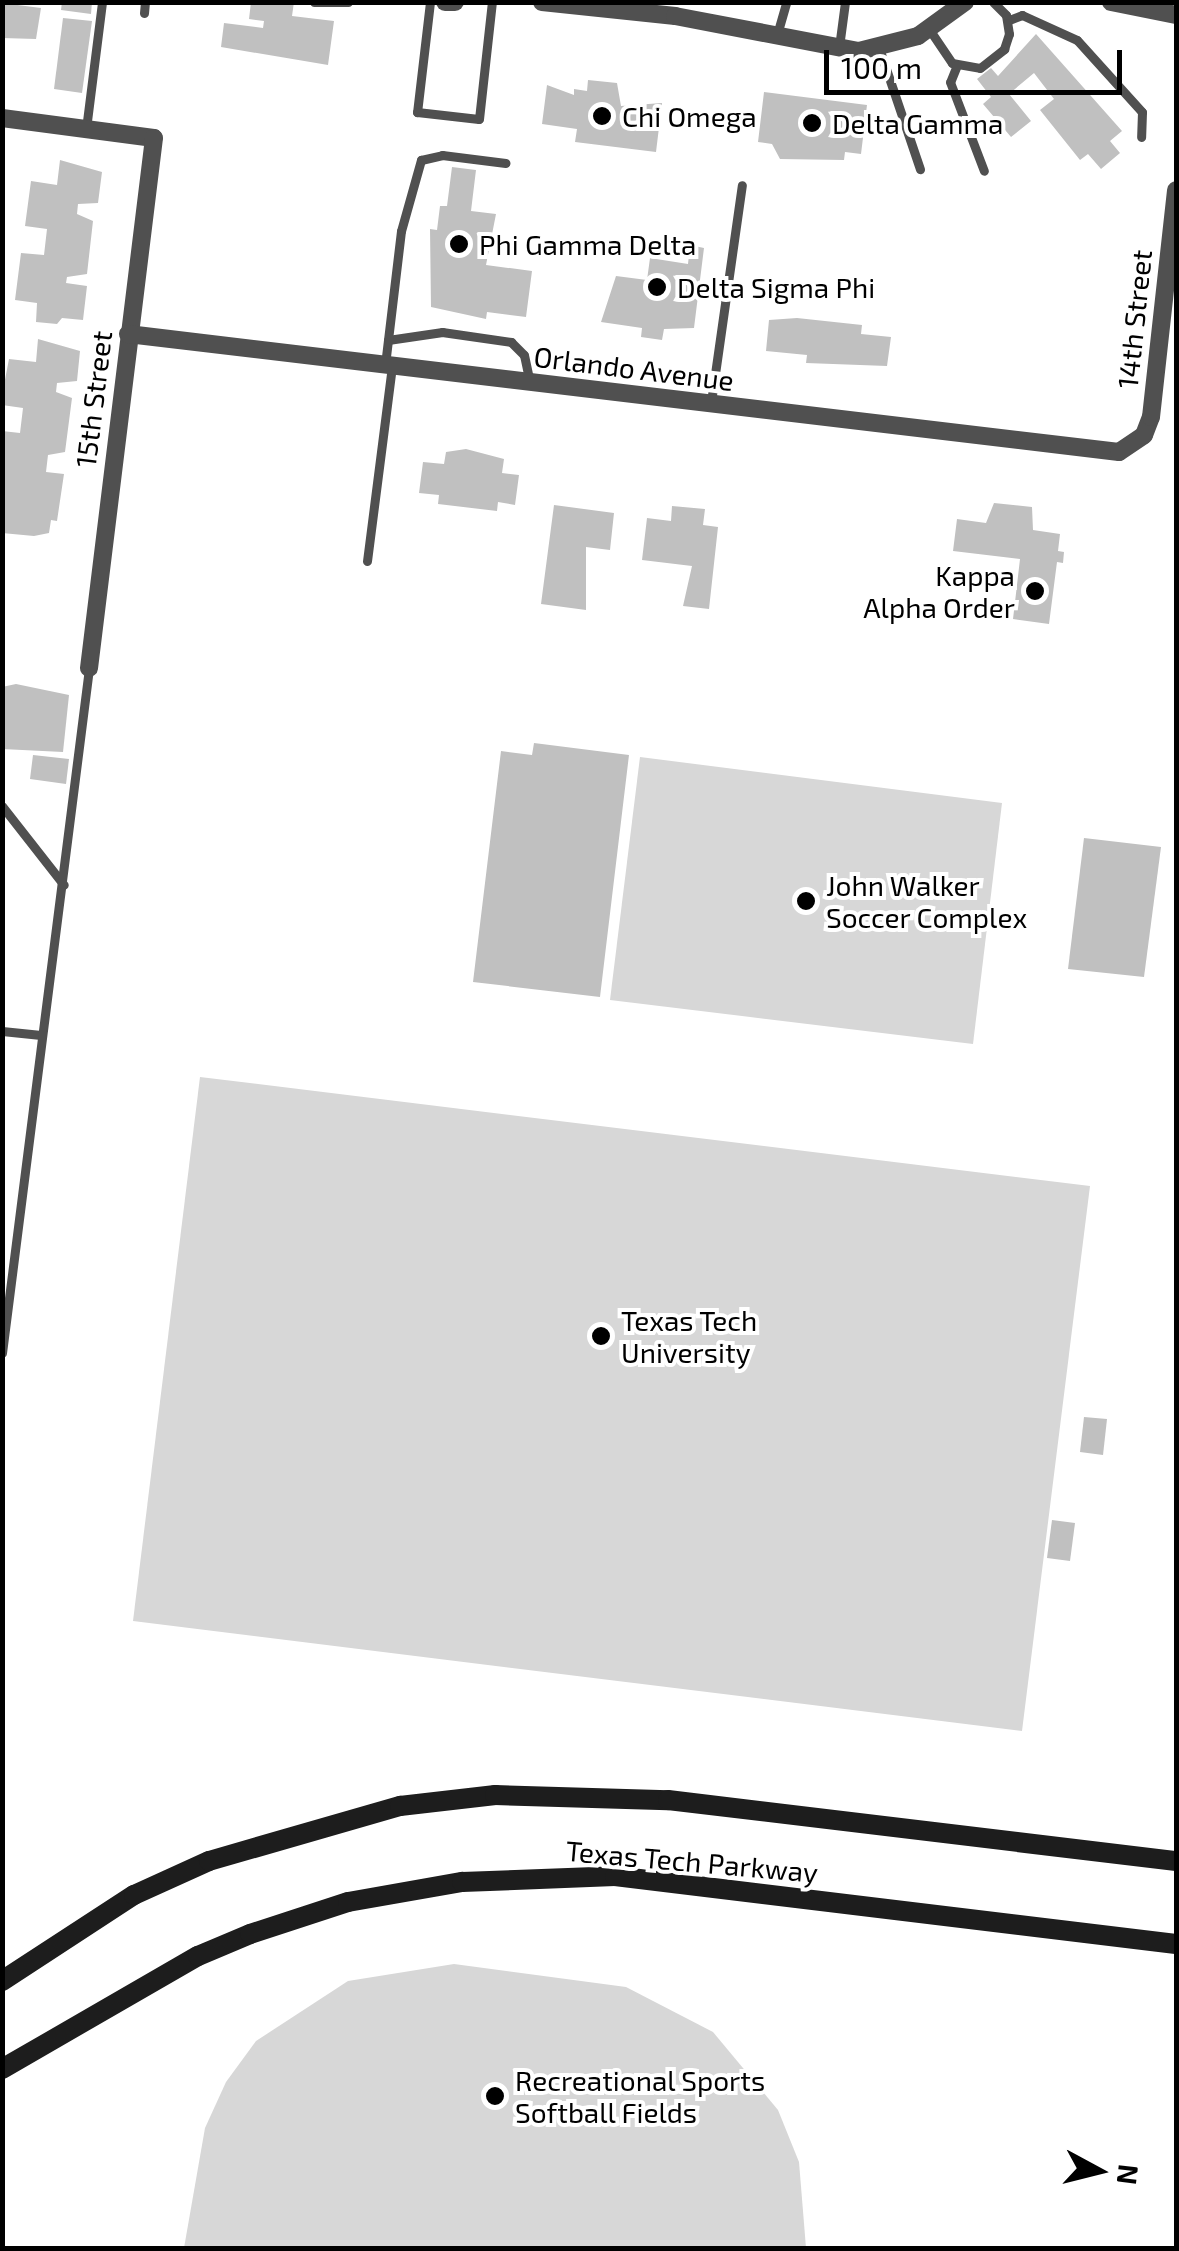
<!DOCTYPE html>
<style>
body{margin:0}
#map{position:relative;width:1179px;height:2251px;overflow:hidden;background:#fff;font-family:"Exo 2",sans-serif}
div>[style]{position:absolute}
.green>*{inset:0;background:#d7d7d7}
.building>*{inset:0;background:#c0c0c0}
.service>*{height:9px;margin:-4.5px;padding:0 4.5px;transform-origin:4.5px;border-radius:4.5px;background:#505050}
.minor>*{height:18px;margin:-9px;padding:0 9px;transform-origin:9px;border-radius:9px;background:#505050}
.secondary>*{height:20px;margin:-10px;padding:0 10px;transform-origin:10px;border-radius:10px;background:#1d1d1d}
.dots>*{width:28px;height:28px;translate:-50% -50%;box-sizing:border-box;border:5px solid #fff;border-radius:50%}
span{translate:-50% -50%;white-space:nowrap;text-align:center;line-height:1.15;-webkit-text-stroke:8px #fff;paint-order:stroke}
.poi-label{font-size:28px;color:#000}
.left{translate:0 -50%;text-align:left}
.right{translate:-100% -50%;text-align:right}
.street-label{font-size:28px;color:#000}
.frame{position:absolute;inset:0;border:5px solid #000;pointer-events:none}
.north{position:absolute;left:1049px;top:2121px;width:100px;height:100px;-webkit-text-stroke:8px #fff;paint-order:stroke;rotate:97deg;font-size:28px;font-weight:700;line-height:40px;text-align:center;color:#000}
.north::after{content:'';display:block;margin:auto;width:35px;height:45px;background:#000;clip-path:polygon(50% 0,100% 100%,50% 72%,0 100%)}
.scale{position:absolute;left:824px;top:50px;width:298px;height:45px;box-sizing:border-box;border:5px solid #000;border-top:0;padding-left:12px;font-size:30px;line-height:35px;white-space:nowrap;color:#000;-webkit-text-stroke:8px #fff;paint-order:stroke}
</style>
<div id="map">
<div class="green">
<div style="clip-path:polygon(640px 757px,1002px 803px,973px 1044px,610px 1000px)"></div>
<div style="clip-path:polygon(200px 1077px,1090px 1186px,1022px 1731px,133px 1621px)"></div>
<div style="clip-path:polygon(454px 1964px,626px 1987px,713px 2032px,778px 2110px,799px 2162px,806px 2248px,184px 2248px,205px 2128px,226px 2082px,256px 2041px,348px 1981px)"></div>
</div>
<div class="building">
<div style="clip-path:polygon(62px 2px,92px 2px,91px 14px,61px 10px)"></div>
<div style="clip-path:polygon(251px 2px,294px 2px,292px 16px,334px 21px,328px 65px,221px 47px,224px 23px,263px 28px,264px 21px,249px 19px)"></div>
<div style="clip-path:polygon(2px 3px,41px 8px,36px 39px,2px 38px)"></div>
<div style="clip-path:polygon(63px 18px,92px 21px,82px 93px,54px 89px)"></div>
<div style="clip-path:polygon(1036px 34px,1122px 131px,1110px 141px,1120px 153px,1101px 169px,1088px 154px,1080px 160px,1040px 110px,1054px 99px,1034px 73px,1009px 94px,1031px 121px,1011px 137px,983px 104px,991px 97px,977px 79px,991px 68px,998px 76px)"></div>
<div style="clip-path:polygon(588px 80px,617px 83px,621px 106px,662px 103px,656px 152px,575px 142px,577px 129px,542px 124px,547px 85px,574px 95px,574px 89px,587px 91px)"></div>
<div style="clip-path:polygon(764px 92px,867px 105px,861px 154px,845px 152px,844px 160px,780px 159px,772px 144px,758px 142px)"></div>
<div style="clip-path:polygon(60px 160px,102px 172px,98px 203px,78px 204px,77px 214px,93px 221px,87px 274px,67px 277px,66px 283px,87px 286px,83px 320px,62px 318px,57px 324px,36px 322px,37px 303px,15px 300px,21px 253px,44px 255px,47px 229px,25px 226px,31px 181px,57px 185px)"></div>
<div style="clip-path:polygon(452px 167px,476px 170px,471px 211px,496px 214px,486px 265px,532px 271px,526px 317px,487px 312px,486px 319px,431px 307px,430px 229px,437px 230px,440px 206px,447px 206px)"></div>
<div style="clip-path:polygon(690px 245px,704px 248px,694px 328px,664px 329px,662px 340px,641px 337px,642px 328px,601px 322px,616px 276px,647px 280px,650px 258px,688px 264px)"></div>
<div style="clip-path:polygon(797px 318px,862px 325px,861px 334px,891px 337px,887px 366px,806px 363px,807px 355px,766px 351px,769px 320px)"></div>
<div style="clip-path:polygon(38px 339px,80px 351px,77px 381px,57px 383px,56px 392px,72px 398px,65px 452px,48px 455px,46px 472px,64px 474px,57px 521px,51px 520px,49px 533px,34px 536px,2px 533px,2px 431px,20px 433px,23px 408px,2px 405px,2px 395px,9px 359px,36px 362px)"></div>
<div style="clip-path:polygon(466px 449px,504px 459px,502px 473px,519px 475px,515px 505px,498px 502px,497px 511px,438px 504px,439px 495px,419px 493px,423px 462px,444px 464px,446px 452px)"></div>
<div style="clip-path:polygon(994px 503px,1032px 507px,1033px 530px,1060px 534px,1058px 551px,1064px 552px,1063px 563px,1057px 562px,1049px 624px,1013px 619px,1020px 559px,953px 551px,957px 519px,986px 523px)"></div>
<div style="clip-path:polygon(554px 505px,614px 513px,610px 550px,586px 547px,586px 610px,541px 604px)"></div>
<div style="clip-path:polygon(672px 506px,705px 509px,703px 525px,718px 527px,709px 609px,683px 606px,692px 566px,642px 560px,647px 518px,671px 521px)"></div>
<div style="clip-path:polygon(16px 684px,69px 695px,63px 752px,2px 749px,2px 687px)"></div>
<div style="clip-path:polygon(534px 743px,629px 755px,600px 997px,473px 982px,501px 751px,532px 755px)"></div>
<div style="clip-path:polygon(33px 755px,69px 759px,66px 784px,30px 779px)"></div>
<div style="clip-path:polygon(1084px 838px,1161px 847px,1144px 977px,1068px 969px)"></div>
<div style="clip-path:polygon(1084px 1417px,1107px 1419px,1103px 1455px,1080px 1452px)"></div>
<div style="clip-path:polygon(1052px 1520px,1075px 1523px,1070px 1561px,1047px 1558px)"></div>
</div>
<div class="service">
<div style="left:314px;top:2px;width:34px"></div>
<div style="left:430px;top:2px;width:111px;rotate:96.7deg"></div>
<div style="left:417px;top:112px;width:62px;rotate:6.4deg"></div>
<div style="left:479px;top:119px;width:118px;rotate:-83.7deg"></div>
<div style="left:144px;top:13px;width:11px;rotate:-85deg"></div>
<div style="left:1009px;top:20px;width:14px;rotate:-21deg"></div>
<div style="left:1022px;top:15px;width:60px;rotate:24.4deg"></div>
<div style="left:1077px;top:40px;width:97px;rotate:47.9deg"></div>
<div style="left:1142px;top:112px;width:25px;rotate:92deg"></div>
<div style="left:929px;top:29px;width:41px;rotate:55.9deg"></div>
<div style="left:952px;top:63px;width:28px;rotate:10deg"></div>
<div style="left:980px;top:68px;width:31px;rotate:-38deg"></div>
<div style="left:1004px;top:49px;width:16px;rotate:-72deg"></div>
<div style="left:1009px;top:34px;width:19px;rotate:-99deg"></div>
<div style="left:1006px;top:15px;width:18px;rotate:-135deg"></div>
<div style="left:776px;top:38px;width:37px;rotate:-74deg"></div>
<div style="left:839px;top:47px;width:45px;rotate:-82.4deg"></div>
<div style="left:879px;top:48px;width:128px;rotate:71.3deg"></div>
<div style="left:957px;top:65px;width:18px;rotate:112deg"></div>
<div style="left:950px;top:82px;width:95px;rotate:69.1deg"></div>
<div style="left:86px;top:129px;width:128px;rotate:-82.8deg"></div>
<div style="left:388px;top:340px;width:55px;rotate:-8.4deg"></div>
<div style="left:442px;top:332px;width:70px;rotate:8.2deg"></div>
<div style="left:511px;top:342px;width:18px;rotate:45deg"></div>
<div style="left:524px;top:355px;width:29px;rotate:78deg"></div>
<div style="left:385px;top:365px;width:135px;rotate:-83.2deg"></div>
<div style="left:401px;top:231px;width:74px;rotate:-74.3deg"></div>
<div style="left:421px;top:160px;width:22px;rotate:-13deg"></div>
<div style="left:442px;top:155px;width:64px;rotate:7.2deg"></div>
<div style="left:711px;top:402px;width:219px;rotate:-81.9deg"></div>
<div style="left:367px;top:561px;width:197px;rotate:-82.7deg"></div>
<div style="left:2px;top:806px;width:100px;rotate:51.9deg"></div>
<div style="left:2px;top:1031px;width:39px;rotate:6deg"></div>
<div style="left:2px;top:1353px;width:691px;rotate:-82.76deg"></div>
</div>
<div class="minor">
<div style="left:445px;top:2px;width:10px"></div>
<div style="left:542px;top:2px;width:134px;rotate:6deg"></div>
<div style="left:675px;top:16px;width:187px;rotate:10.8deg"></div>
<div style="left:859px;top:51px;width:61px;rotate:-14.3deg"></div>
<div style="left:918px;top:36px;width:58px;rotate:-35.9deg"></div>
<div style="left:1111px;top:2px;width:66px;rotate:11.3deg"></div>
<div style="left:2px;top:118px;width:153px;rotate:7.5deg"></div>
<div style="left:154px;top:138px;width:534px;rotate:96.99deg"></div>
<div style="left:128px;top:334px;width:998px;rotate:6.79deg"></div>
<div style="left:1119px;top:452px;width:30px;rotate:-34deg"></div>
<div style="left:1144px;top:435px;width:19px;rotate:-69deg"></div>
<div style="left:1151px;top:417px;width:228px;rotate:-83.7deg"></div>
</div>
<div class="secondary">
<div style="left:2px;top:1981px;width:158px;rotate:-33.1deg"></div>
<div style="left:134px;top:1895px;width:82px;rotate:-24.4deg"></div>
<div style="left:209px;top:1861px;width:199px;rotate:-16.1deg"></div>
<div style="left:400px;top:1806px;width:96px;rotate:-6.6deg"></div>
<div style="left:495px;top:1795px;width:173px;rotate:1.7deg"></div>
<div style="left:668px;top:1800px;width:512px;rotate:6.85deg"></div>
<div style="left:2px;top:2069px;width:226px;rotate:-30deg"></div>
<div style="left:198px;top:1956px;width:56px;rotate:-22.9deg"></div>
<div style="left:250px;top:1934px;width:103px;rotate:-18.1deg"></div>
<div style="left:348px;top:1902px;width:116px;rotate:-10deg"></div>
<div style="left:462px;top:1882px;width:153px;rotate:-2.2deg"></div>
<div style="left:615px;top:1876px;width:565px;rotate:6.91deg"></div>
</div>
<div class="dots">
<div style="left:602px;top:116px;background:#000"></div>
<div style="left:812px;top:123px;background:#000"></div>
<div style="left:459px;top:244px;background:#000"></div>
<div style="left:657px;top:287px;background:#000"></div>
<div style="left:1035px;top:591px;background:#000"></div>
<div style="left:806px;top:901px;background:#000"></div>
<div style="left:601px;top:1336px;background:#000"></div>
<div style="left:495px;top:2096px;background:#000"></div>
</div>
<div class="poi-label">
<span class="left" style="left:622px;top:116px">Chi Omega</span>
<span class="left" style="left:832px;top:123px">Delta Gamma</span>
<span class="left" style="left:479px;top:244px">Phi Gamma Delta</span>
<span class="left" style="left:677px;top:287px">Delta Sigma Phi</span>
<span class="right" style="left:1015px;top:591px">Kappa<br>Alpha Order</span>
<span class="left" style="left:826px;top:901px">John Walker<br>Soccer Complex</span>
<span class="left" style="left:621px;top:1336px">Texas Tech<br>University</span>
<span class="left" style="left:515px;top:2096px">Recreational Sports<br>Softball Fields</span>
</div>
<div class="street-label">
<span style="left:1134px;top:319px;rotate:-84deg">14th Street</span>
<span style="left:634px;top:368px;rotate:7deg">Orlando Avenue</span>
<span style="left:93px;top:399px;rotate:-83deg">15th Street</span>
<span style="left:692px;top:1861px;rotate:5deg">Texas Tech Parkway</span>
</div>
<div class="frame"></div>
<div class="north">N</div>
<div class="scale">100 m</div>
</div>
